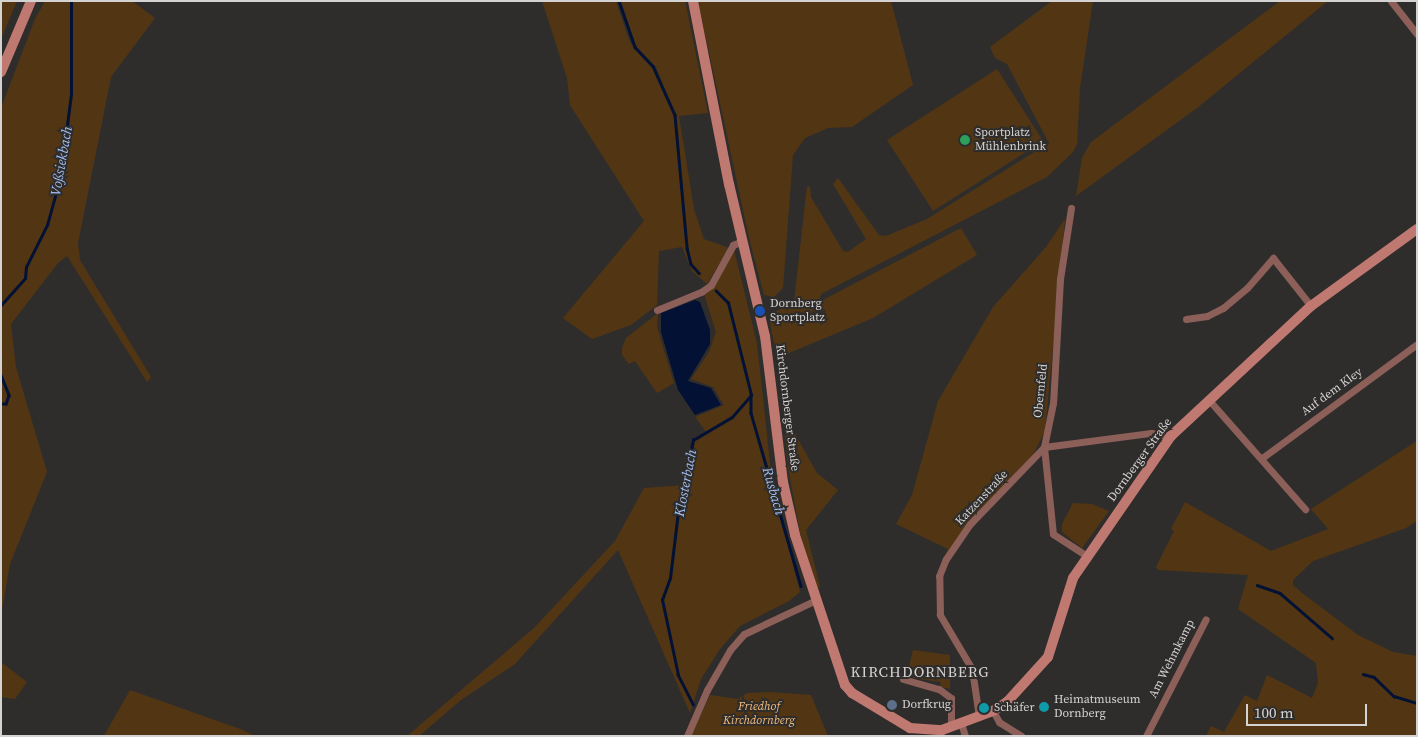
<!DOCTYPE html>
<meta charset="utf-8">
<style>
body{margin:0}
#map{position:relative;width:1418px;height:737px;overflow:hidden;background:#2f2d2c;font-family:"Source Serif 4",serif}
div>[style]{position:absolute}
.green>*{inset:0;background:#523613}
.water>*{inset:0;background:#031135}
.stream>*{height:2.5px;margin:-1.25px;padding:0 1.25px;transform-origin:1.25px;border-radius:1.25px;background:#031135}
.street>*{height:7px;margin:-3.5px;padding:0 3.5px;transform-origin:3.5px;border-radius:3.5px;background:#8c5f59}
.secondary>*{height:10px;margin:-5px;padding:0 5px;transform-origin:5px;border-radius:5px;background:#c07970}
.dots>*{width:14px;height:14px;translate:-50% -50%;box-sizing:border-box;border:2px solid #2f2d2c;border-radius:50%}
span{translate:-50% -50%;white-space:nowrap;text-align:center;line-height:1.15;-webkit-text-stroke:4px #2f2d2c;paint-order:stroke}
.poi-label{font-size:12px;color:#d5d3d2}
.left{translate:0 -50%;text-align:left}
.street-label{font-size:12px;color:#d5d3d2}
.park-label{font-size:12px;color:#f4bc7c;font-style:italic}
.water-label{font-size:14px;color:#a2bff5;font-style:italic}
.quarter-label{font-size:15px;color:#d5d3d2;letter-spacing:1px}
.frame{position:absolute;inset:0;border:2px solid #d5d3d2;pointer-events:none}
.scale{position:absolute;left:1246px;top:704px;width:121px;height:22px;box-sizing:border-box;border:2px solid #d5d3d2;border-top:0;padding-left:6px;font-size:15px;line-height:18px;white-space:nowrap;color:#d5d3d2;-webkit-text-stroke:4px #2f2d2c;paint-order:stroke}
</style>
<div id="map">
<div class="green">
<div style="clip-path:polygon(1px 1px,17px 1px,1px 39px)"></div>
<div style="clip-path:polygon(45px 1px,132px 1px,155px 18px,111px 77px,78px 243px,80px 260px,151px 377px,147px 382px,67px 256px,58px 263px,11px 324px,16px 367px,47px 472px,10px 564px,1px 615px,1px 108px,35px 19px)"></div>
<div style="clip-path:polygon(542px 1px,616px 1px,629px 40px,634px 48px,654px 67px,656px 73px,675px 116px,656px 67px,636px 47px,621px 1px,685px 1px,708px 113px,679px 116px,694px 209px,704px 239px,729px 248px,707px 284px,692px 271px,682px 247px,659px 251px,657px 305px,631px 325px,592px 339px,563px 318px,644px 221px,570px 105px,567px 78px)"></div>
<div style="clip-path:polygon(698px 1px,891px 1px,913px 85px,852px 127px,828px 128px,805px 138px,793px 155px,783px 288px,774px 297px,764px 295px,750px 242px)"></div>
<div style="clip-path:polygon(1052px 1px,1093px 1px,1080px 88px,1077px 144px,1073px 152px,1047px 177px,821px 294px,819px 302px,961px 228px,977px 255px,873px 318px,789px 353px,776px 352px,769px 319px,771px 314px,794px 302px,807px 186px,810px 187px,811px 197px,843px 251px,848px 252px,866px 239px,833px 184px,838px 178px,879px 235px,886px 236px,927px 219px,1049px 143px,1007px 64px,995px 58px,990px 47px)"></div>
<div style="clip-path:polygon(1280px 1px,1328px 1px,1197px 108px,1076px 196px,1082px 158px,1091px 142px)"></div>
<div style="clip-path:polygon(997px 69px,1043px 141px,933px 211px,887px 140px)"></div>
<div style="clip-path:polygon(1065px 219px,1045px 431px,1034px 453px,941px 563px,948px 549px,896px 524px,912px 495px,938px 401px,993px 307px,1046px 247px)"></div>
<div style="clip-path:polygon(734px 250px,757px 343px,772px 482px,800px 592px,789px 601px,740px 626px,720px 649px,701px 679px,690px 713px,618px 550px,515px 664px,461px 700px,419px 736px,407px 736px,534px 628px,615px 541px,644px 488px,687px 485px,695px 441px,707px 433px,695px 417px,724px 405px,713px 387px,691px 379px,709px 352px,716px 332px,704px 294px,711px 289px)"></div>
<div style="clip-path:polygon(658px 313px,657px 327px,674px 383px,657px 393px,635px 361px,629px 364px,622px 355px,622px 348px,626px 338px)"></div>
<div style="clip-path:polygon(782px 360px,791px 427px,817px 473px,838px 490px,806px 530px,820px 587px,818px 588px,800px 533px,788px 467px,778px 361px)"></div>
<div style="clip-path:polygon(1417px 441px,1417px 521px,1406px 528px,1313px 561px,1293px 580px,1293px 585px,1302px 593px,1358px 635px,1393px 652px,1417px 656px,1417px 736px,1206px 736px,1211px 726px,1224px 732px,1245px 695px,1257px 701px,1267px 675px,1312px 698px,1318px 683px,1316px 663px,1238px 609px,1248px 575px,1158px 570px,1156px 567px,1174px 531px,1171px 529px,1185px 502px,1271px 551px,1328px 529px,1311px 509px)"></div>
<div style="clip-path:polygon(1073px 503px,1092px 504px,1109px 511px,1082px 548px,1062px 532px,1062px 524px)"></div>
<div style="clip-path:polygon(913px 650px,950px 655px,950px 689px,942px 687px,940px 682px,913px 678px,912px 667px,909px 666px)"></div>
<div style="clip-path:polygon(1px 662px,27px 682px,15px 699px,1px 697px)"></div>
<div style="clip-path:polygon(130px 690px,243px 730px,255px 736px,104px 736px)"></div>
<div style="clip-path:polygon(769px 692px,811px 695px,828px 736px,691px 736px,710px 695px,738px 699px,747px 693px)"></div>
</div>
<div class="water">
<div style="clip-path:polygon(695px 300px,700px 302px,710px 330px,710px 344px,688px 381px,711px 388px,721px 405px,695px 415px,678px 390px,661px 332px,661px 313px)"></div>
</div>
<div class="stream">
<div style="left:619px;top:1px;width:49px;rotate:70.8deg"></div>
<div style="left:635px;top:47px;width:26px;rotate:47deg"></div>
<div style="left:653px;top:66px;width:54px;rotate:65.8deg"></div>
<div style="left:675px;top:115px;width:134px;rotate:84.8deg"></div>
<div style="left:687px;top:248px;width:16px;rotate:76deg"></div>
<div style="left:691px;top:264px;width:12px;rotate:48deg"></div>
<div style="left:1px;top:305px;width:36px;rotate:-48deg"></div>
<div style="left:25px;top:278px;width:11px;rotate:-85deg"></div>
<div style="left:26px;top:267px;width:47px;rotate:-63.4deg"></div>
<div style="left:47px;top:225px;width:49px;rotate:-74.5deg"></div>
<div style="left:60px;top:178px;width:84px;rotate:-82.5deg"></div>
<div style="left:71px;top:95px;width:94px;rotate:-90deg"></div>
<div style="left:1px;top:375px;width:22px;rotate:68deg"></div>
<div style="left:9px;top:395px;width:9px;rotate:108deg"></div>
<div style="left:6px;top:404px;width:5px;rotate:180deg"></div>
<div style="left:751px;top:395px;width:18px;rotate:90deg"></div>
<div style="left:751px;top:413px;width:180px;rotate:73.9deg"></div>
<div style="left:1257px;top:585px;width:24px;rotate:19deg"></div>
<div style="left:1280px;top:593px;width:69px;rotate:40.9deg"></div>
<div style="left:1363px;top:674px;width:11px;rotate:15deg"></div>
<div style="left:1374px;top:677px;width:28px;rotate:44deg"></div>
<div style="left:1394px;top:696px;width:24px;rotate:17deg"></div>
<div style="left:693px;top:705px;width:34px;rotate:-117deg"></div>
<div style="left:678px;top:675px;width:77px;rotate:-102deg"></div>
<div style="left:662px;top:600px;width:23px;rotate:-70deg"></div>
<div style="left:670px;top:578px;width:66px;rotate:-83.1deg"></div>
<div style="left:678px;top:512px;width:74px;rotate:-78.2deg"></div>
<div style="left:693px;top:440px;width:45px;rotate:-30.5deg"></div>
<div style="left:732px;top:417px;width:29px;rotate:-49deg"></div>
<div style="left:751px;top:395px;width:95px;rotate:-104deg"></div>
<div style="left:728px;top:303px;width:17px;rotate:-135deg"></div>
</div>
<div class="street">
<div style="left:1391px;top:1px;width:42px;rotate:51.8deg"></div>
<div style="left:1071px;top:208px;width:72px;rotate:98.8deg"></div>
<div style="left:1060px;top:279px;width:124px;rotate:93.2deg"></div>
<div style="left:1053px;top:403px;width:45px;rotate:101.6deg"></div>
<div style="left:1044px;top:447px;width:87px;rotate:84.1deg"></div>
<div style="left:1053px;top:534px;width:40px;rotate:32.9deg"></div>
<div style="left:657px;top:310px;width:48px;rotate:-22.2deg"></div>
<div style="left:701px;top:292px;width:12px;rotate:-35deg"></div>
<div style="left:711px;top:285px;width:46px;rotate:-61.2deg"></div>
<div style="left:733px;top:245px;width:10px;rotate:-24deg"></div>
<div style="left:1186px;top:319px;width:21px;rotate:-8deg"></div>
<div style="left:1207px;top:316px;width:18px;rotate:-27deg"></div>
<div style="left:1223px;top:308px;width:31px;rotate:-40deg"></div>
<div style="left:1247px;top:288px;width:40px;rotate:-49deg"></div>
<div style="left:1273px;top:258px;width:61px;rotate:51.6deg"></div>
<div style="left:1208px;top:399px;width:147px;rotate:48.6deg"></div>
<div style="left:1262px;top:458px;width:192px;rotate:-36.3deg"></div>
<div style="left:903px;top:679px;width:37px;rotate:16deg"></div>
<div style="left:939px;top:689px;width:15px;rotate:37deg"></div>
<div style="left:951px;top:698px;width:29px;rotate:90deg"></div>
<div style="left:993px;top:711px;width:13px;rotate:61deg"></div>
<div style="left:999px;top:722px;width:26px;rotate:32deg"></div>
<div style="left:979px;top:717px;width:49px;rotate:-98.3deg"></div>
<div style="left:972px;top:669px;width:63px;rotate:-120.7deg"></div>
<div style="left:940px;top:615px;width:39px;rotate:-91deg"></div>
<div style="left:939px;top:576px;width:18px;rotate:-68deg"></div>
<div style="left:946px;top:559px;width:42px;rotate:-55.6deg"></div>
<div style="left:970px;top:524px;width:107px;rotate:-46.1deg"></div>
<div style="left:1044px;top:447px;width:108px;rotate:-7.5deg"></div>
<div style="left:1151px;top:433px;width:20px;rotate:9deg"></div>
<div style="left:961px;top:723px;width:14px;rotate:73deg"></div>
<div style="left:687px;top:736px;width:50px;rotate:-66.5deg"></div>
<div style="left:707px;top:690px;width:46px;rotate:-60.1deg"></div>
<div style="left:730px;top:650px;width:21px;rotate:-49deg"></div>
<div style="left:744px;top:634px;width:80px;rotate:-25.3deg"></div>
<div style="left:1146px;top:736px;width:131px;rotate:-62.9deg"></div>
</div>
<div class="secondary">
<div style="left:693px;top:1px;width:187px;rotate:78.9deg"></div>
<div style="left:729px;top:184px;width:156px;rotate:76.7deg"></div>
<div style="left:765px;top:336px;width:147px;rotate:83deg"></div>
<div style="left:783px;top:482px;width:54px;rotate:77.2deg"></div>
<div style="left:795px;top:535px;width:158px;rotate:71.6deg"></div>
<div style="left:845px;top:685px;width:11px;rotate:49deg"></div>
<div style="left:852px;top:693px;width:68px;rotate:31.1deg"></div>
<div style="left:910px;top:728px;width:32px;rotate:4deg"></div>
<div style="left:942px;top:730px;width:54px;rotate:-20.4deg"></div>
<div style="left:993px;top:711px;width:17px;rotate:-33deg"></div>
<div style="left:1007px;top:702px;width:61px;rotate:-47.7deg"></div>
<div style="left:1048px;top:657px;width:83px;rotate:-72.4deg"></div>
<div style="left:1073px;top:578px;width:173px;rotate:-55.4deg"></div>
<div style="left:1171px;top:436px;width:191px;rotate:-42.9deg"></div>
<div style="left:1311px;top:306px;width:131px;rotate:-36deg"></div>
<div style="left:1px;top:72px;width:77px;rotate:-67.1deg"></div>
</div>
<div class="dots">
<div style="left:965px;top:140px;background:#2e9e5b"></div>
<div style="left:760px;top:311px;background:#1a4fb4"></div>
<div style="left:892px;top:705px;background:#5c6f8a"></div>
<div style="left:1044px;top:707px;background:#0f9aa8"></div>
<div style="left:984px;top:708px;background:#0f9aa8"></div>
</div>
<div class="poi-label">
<span class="left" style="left:975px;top:140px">Sportplatz<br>Mühlenbrink</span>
<span class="left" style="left:770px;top:311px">Dornberg<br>Sportplatz</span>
<span class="left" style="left:1054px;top:707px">Heimatmuseum<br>Dornberg</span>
<span class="left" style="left:902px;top:705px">Dorfkrug</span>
<span class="left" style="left:994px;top:708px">Schäfer</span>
</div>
<div class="street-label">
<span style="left:1041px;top:391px;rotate:-84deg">Obernfeld</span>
<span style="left:1332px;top:392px;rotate:-36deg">Auf dem Kley</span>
<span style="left:787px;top:408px;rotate:83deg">Kirchdornberger Straße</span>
<span style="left:1140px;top:460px;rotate:-54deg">Dornberger Straße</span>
<span style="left:982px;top:498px;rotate:-47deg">Katzenstraße</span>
<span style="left:1172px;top:659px;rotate:-63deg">Am Wehmkamp</span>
</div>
<div class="park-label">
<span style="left:759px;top:714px">Friedhof<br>Kirchdornberg</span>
</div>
<div class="water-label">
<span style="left:61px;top:161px;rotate:-80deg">Voßsiekbach</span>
<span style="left:685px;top:483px;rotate:-79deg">Klosterbach</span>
<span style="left:774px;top:491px;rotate:74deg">Rusbach</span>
</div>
<div class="quarter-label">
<span style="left:920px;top:672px">KIRCHDORNBERG</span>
</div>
<div class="frame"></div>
<div class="scale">100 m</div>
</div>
